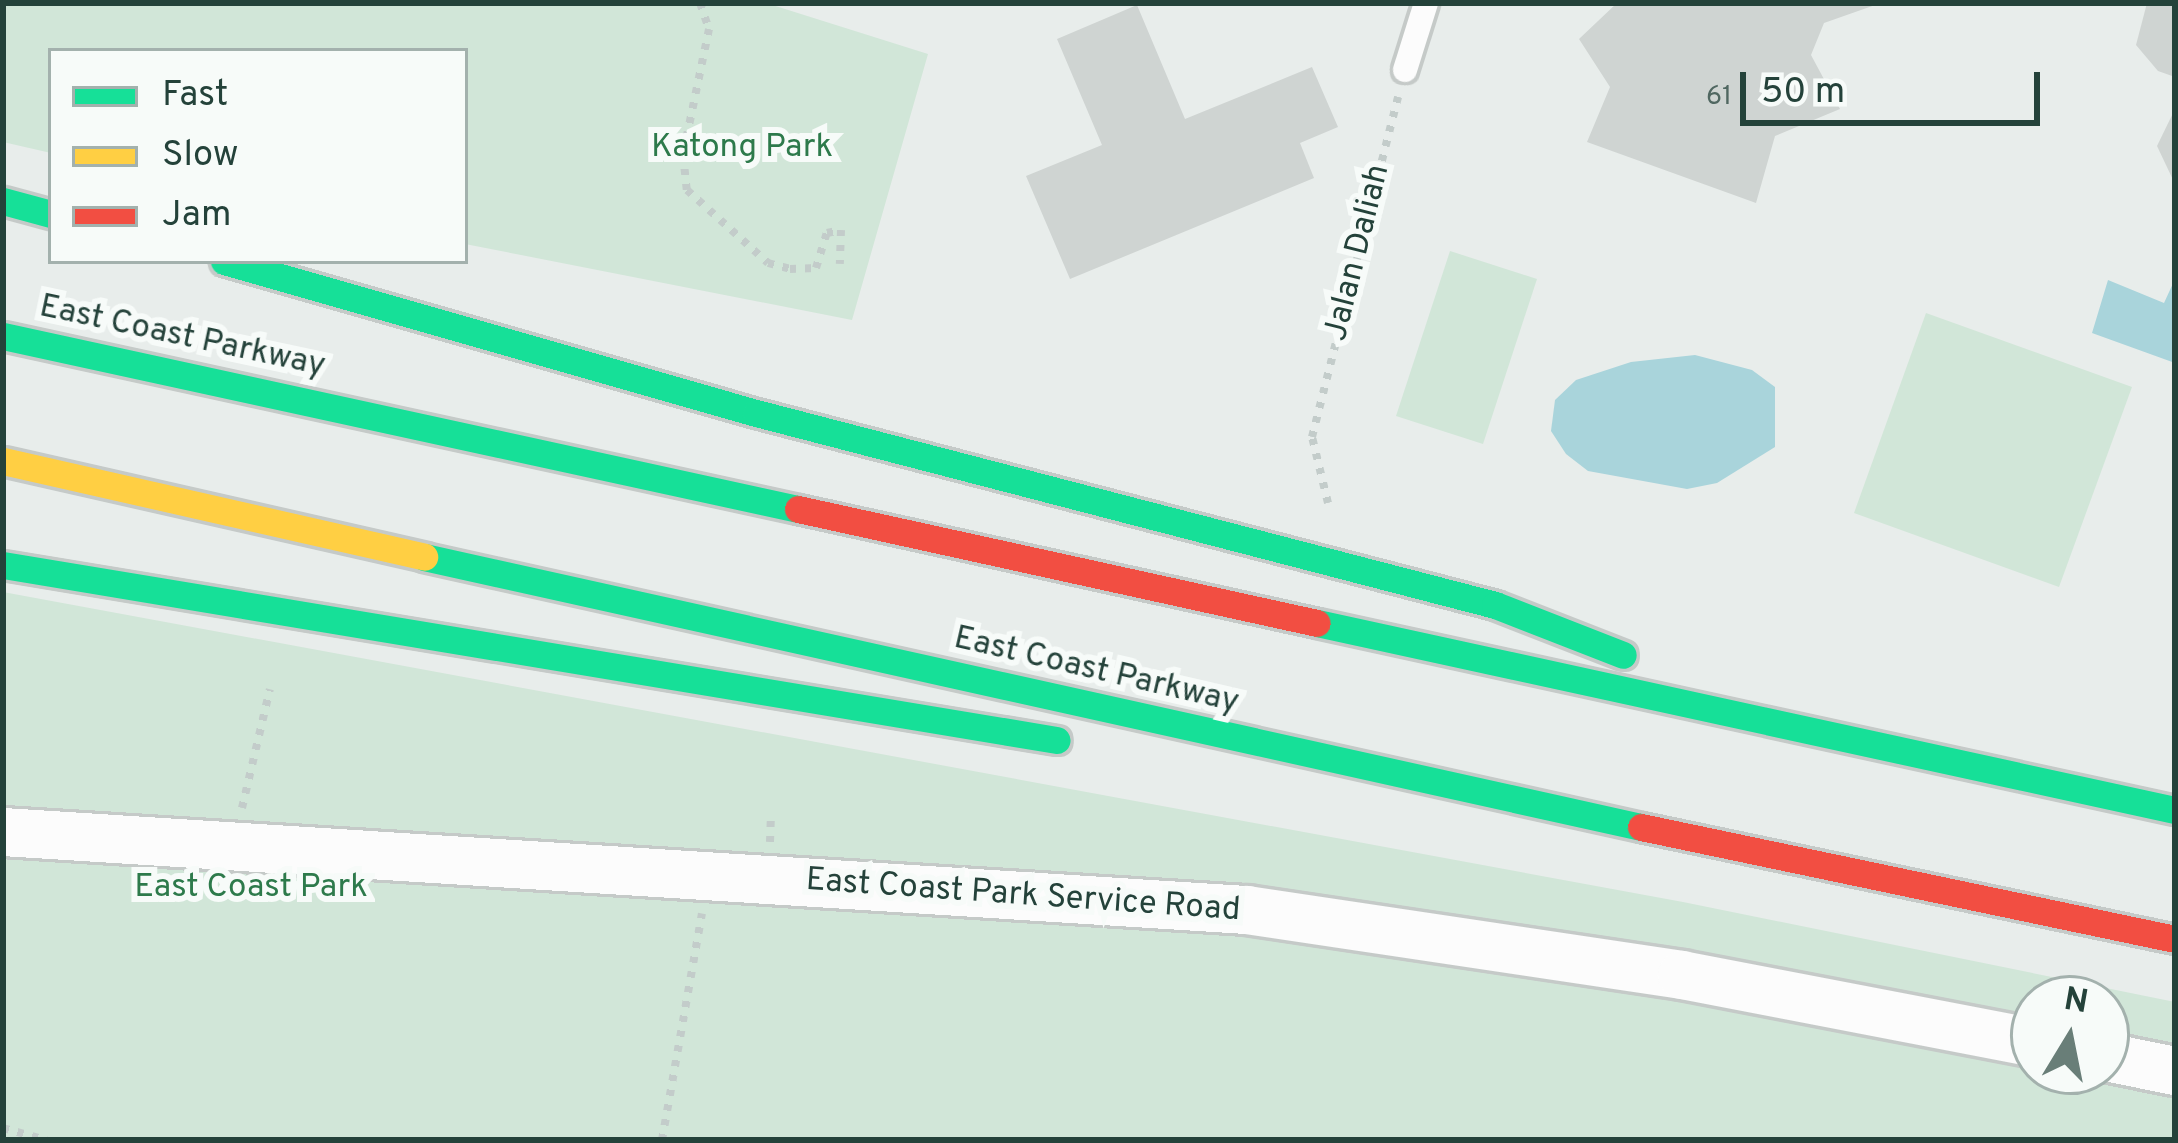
<!DOCTYPE html>
<style>
body{margin:0}
#map{position:relative;width:2178px;height:1143px;overflow:hidden;background:#e8edeb;font-family:Overpass,sans-serif}
div>[style]{position:absolute}
.green>*{inset:0;background:#d1e6d8}
.water>*{inset:0;background:#a9d4db}
.building>*{inset:0;background:#cfd4d2}
.path>*{height:8px;margin-top:-4px;transform-origin:0;background:repeating-linear-gradient(90deg,#c3ccca 0 6px,transparent 0 15px)}
.roads{filter:drop-shadow(3px 0 #c5cac8) drop-shadow(-3px 0 #c5cac8) drop-shadow(0 3px #c5cac8) drop-shadow(0 -3px #c5cac8)}
.lane>*{height:24px;margin:-12px;padding:0 12px;transform-origin:12px;border-radius:12px;background:#fcfcfc}
.street>*{height:48px;margin:-24px;padding:0 24px;transform-origin:24px;border-radius:24px;background:#fcfcfc}
.fast>*{height:27px;margin:-13.5px;padding:0 13.5px;transform-origin:13.5px;border-radius:13.5px;background:#16e098}
.slow>*{height:27px;margin:-13.5px;padding:0 13.5px;transform-origin:13.5px;border-radius:13.5px;background:#ffcf43}
.jam>*{height:27px;margin:-13.5px;padding:0 13.5px;transform-origin:13.5px;border-radius:13.5px;background:#f24e42}
span{translate:-50% -50%;white-space:nowrap;text-align:center;line-height:1.15;-webkit-text-stroke:12px #f7fbf9;paint-order:stroke}
.number-label{font-size:27px;color:#506761}
.number-label span{-webkit-text-stroke-width:0}
.park-label{font-size:33px;color:#2d7a4b}
.street-label{font-size:33px;color:#24423a}
.frame{position:absolute;inset:0;border:6px solid #24423a;pointer-events:none}
.legend{position:absolute;left:48px;top:48px;width:420px;height:216px;box-sizing:border-box;background:#f7fbf9;border:3px solid #a3b1ad;margin:0;padding:15px 21px;list-style:none;font-size:36px;color:#24423a}
.legend li{display:flex;align-items:center;gap:24px;height:60px}
.legend b{width:60px;border:3px solid #a3b1ad}
.north{position:absolute;left:2010px;top:975px;width:120px;height:120px;box-sizing:border-box;background:#f7fbf9;border:3px solid #a3b1ad;border-radius:50%;rotate:10deg;font-size:33px;font-weight:700;line-height:48px;text-align:center;color:#24423a}
.north::after{content:'';display:block;margin:auto;width:42px;height:54px;background:#697e78;clip-path:polygon(50% 0,100% 100%,50% 72%,0 100%)}
.scale{position:absolute;left:1740px;top:72px;width:300px;height:54px;box-sizing:border-box;border:6px solid #24423a;border-top:0;padding-left:15px;font-size:36px;line-height:42px;white-space:nowrap;color:#24423a;-webkit-text-stroke:9px #f7fbf9;paint-order:stroke}
</style>
<div id="map">
<div class="green">
<div style="clip-path:polygon(3px 3px,766px 3px,928px 54px,852px 320px,465px 244px,465px 51px,51px 51px,51px 153px,3px 142px)"></div>
<div style="clip-path:polygon(1450px 251px,1537px 279px,1483px 444px,1396px 416px)"></div>
<div style="clip-path:polygon(1926px 313px,2132px 387px,2059px 587px,1854px 513px)"></div>
<div style="clip-path:polygon(evenodd,3px 592px,1683px 902px,2175px 1002px,2175px 1140px,3px 1140px,3px 592px,2034px 999px,2106px 999px,2106px 1071px,2034px 1071px,2034px 999px)"></div>
</div>
<div class="water">
<div style="clip-path:polygon(2175px 279px,2175px 363px,2092px 333px,2108px 280px,2164px 303px)"></div>
<div style="clip-path:polygon(1695px 355px,1752px 370px,1775px 387px,1775px 447px,1717px 483px,1687px 489px,1588px 471px,1566px 454px,1551px 431px,1555px 400px,1576px 380px,1631px 362px)"></div>
</div>
<div class="building">
<div style="clip-path:polygon(1617px 3px,1878px 3px,1878px 4px,1824px 23px,1811px 55px,1840px 109px,1775px 136px,1756px 203px,1587px 142px,1610px 87px,1579px 39px)"></div>
<div style="clip-path:polygon(2147px 3px,2175px 3px,2175px 77px,2158px 71px,2136px 45px)"></div>
<div style="clip-path:polygon(1137px 5px,1185px 119px,1312px 67px,1338px 127px,1300px 143px,1314px 178px,1070px 279px,1026px 176px,1102px 145px,1057px 39px)"></div>
<div style="clip-path:polygon(2175px 109px,2175px 184px,2157px 146px)"></div>
</div>
<div class="path">
<div style="left:700px;top:3px;width:28px;rotate:71deg"></div>
<div style="left:709px;top:29px;width:128px;rotate:101.7deg"></div>
<div style="left:683px;top:154px;width:36px;rotate:84deg"></div>
<div style="left:687px;top:190px;width:109px;rotate:42deg"></div>
<div style="left:768px;top:263px;width:23px;rotate:15deg"></div>
<div style="left:790px;top:269px;width:26px;rotate:-2deg"></div>
<div style="left:816px;top:268px;width:37px;rotate:-73deg"></div>
<div style="left:827px;top:233px;width:14px;rotate:-12deg"></div>
<div style="left:841px;top:230px;width:34px;rotate:92deg"></div>
<div style="left:1328px;top:503px;width:68px;rotate:-103.6deg"></div>
<div style="left:1312px;top:437px;width:351px;rotate:-75.8deg"></div>
<div style="left:242px;top:808px;width:122px;rotate:-76.8deg"></div>
<div style="left:770px;top:842px;width:23px;rotate:-88deg"></div>
<div style="left:3px;top:1128px;width:45px;rotate:15.6deg"></div>
<div style="left:662px;top:1140px;width:230px;rotate:-80deg"></div>
</div>
<div class="roads">
<div class="lane">
<div style="left:1405px;top:70px;width:70px;rotate:-72.6deg"></div>
</div>
<div class="street">
<div style="left:3px;top:832px;width:1246px;rotate:3.59deg"></div>
<div style="left:1247px;top:910px;width:440px;rotate:8.5deg"></div>
<div style="left:1682px;top:975px;width:359px;rotate:10.9deg"></div>
<div style="left:2106px;top:1057px;width:70px;rotate:11.5deg"></div>
</div>
<div class="fast">
<div style="left:3px;top:201px;width:50px;rotate:15.2deg"></div>
<div style="left:224px;top:261px;width:553px;rotate:15.95deg"></div>
<div style="left:756px;top:413px;width:764px;rotate:14.56deg"></div>
<div style="left:1495px;top:605px;width:137px;rotate:21.3deg"></div>
<div style="left:3px;top:336px;width:814px;rotate:12.28deg"></div>
<div style="left:424px;top:557px;width:1247px;rotate:12.51deg"></div>
<div style="left:3px;top:565px;width:1068px;rotate:9.43deg"></div>
<div style="left:1317px;top:623px;width:878px;rotate:12.3deg"></div>
</div>
<div class="slow">
<div style="left:3px;top:461px;width:432px;rotate:12.8deg"></div>
</div>
<div class="jam">
<div style="left:798px;top:509px;width:531px;rotate:12.39deg"></div>
<div style="left:1641px;top:827px;width:546px;rotate:11.85deg"></div>
</div>
</div>
<div class="number-label">
<span style="left:1719px;top:98px">61</span>
</div>
<div class="park-label">
<span style="left:742px;top:149px">Katong Park</span>
<span style="left:251px;top:889px">East Coast Park</span>
</div>
<div class="street-label">
<span style="left:1359px;top:253px;rotate:-76deg">Jalan Daliah</span>
<span style="left:182px;top:338px;rotate:12deg">East Coast Parkway</span>
<span style="left:1096px;top:672px;rotate:13deg">East Coast Parkway</span>
<span style="left:1023px;top:897px;rotate:4deg">East Coast Park Service Road</span>
</div>
<div class="frame"></div>
<ul class="legend">
<li><b style="height:15px;background:#16e098"></b>Fast</li>
<li><b style="height:15px;background:#ffcf43"></b>Slow</li>
<li><b style="height:15px;background:#f24e42"></b>Jam</li>
</ul>
<div class="north">N</div>
<div class="scale">50 m</div>
</div>
